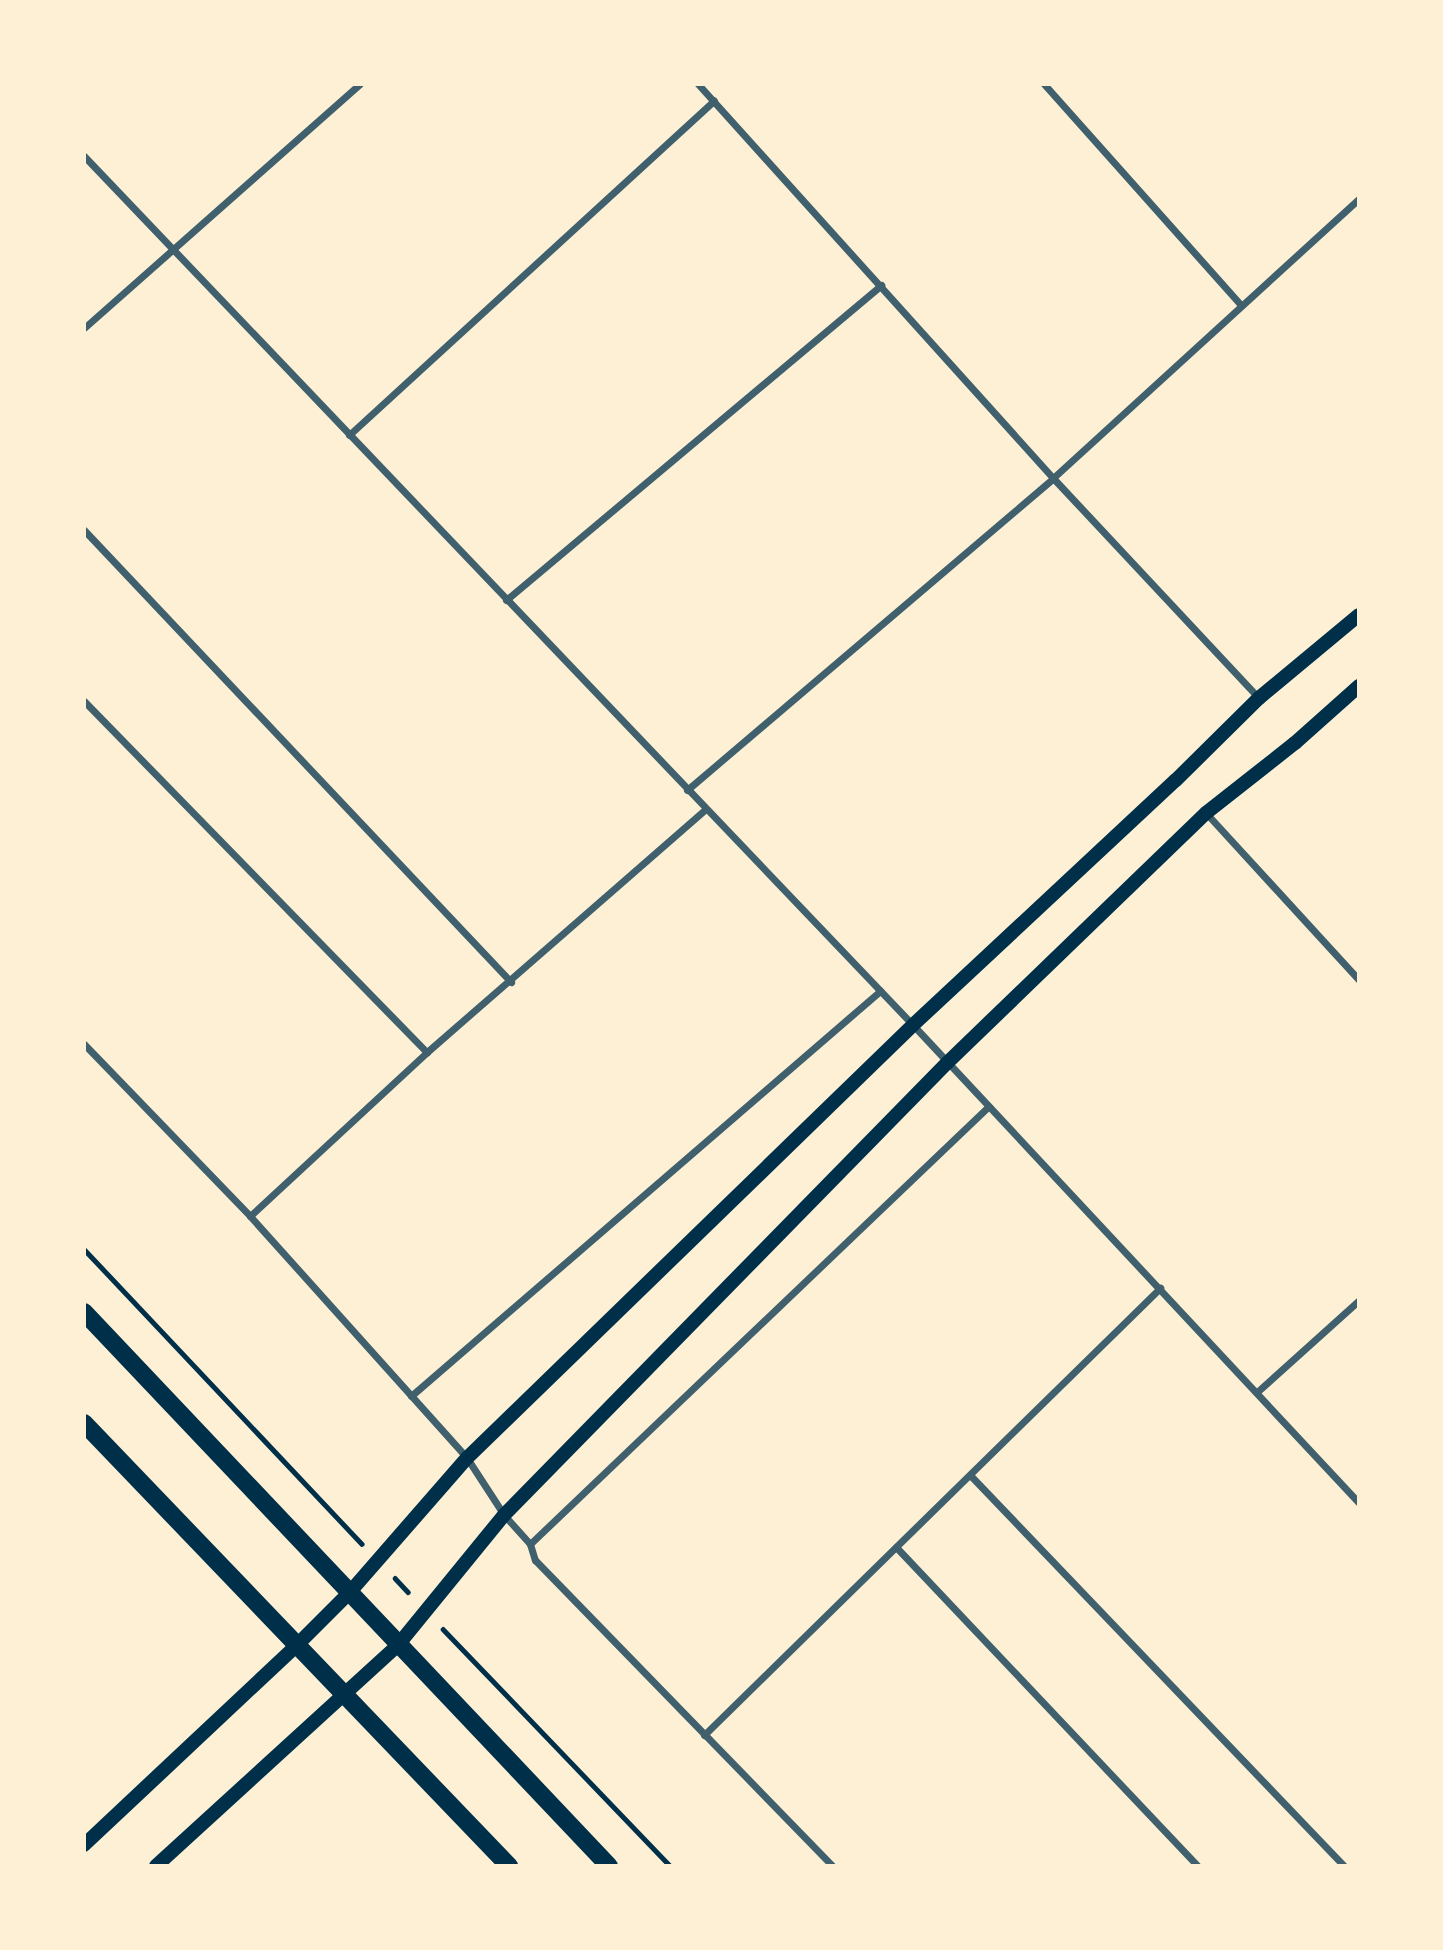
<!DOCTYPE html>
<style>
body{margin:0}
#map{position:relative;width:1443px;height:1950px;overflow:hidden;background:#fdf0d5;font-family:Georgia,serif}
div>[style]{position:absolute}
.path>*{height:4.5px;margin:-2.25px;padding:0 2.25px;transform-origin:2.25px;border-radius:2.25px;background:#003049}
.minor>*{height:7px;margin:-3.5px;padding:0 3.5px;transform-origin:3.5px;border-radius:3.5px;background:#3f606c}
.secondary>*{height:14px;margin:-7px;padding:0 7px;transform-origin:7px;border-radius:7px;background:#003049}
.primary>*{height:18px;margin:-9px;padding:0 9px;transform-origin:9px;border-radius:9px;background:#003049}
span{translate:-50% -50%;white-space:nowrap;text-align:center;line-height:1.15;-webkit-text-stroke:7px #fdf0d5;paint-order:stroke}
.frame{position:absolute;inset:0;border:86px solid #fdf0d5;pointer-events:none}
</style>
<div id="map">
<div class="path">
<div style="left:84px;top:1249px;width:405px;rotate:46.7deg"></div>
<div style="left:395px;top:1578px;width:19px;rotate:47deg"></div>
<div style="left:443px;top:1629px;width:328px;rotate:46.2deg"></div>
</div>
<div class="minor">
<div style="left:698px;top:84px;width:530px;rotate:47.98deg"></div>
<div style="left:1053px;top:478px;width:301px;rotate:46.9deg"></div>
<div style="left:1044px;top:84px;width:296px;rotate:48.3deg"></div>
<div style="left:84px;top:156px;width:1201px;rotate:46.35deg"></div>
<div style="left:913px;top:1025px;width:654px;rotate:46.98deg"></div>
<div style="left:84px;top:328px;width:368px;rotate:-41.5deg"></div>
<div style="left:349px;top:435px;width:495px;rotate:-42.5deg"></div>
<div style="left:84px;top:530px;width:622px;rotate:46.63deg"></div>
<div style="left:506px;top:600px;width:490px;rotate:-40deg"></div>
<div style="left:84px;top:701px;width:491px;rotate:45.7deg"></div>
<div style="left:687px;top:790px;width:481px;rotate:-40.4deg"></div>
<div style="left:1053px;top:478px;width:414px;rotate:-42.4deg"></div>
<div style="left:1206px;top:813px;width:226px;rotate:47.5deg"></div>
<div style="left:84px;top:1044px;width:239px;rotate:46deg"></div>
<div style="left:250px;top:1216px;width:325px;rotate:48.1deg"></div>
<div style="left:467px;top:1458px;width:68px;rotate:57deg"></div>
<div style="left:504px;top:1515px;width:39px;rotate:48deg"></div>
<div style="left:530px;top:1544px;width:17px;rotate:73deg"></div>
<div style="left:535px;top:1560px;width:427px;rotate:45.8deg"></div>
<div style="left:250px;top:1216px;width:241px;rotate:-42.8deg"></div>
<div style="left:427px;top:1052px;width:370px;rotate:-41.1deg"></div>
<div style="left:1257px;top:1392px;width:137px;rotate:-42deg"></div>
<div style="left:411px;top:1396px;width:620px;rotate:-40.81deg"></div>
<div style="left:970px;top:1475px;width:541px;rotate:46.27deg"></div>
<div style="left:530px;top:1544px;width:634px;rotate:-43.66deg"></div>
<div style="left:896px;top:1547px;width:439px;rotate:46.6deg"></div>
<div style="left:704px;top:1735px;width:639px;rotate:-44.43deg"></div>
</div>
<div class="secondary">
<div style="left:84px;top:1845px;width:291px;rotate:-43.2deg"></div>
<div style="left:296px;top:1646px;width:76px;rotate:-45deg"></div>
<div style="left:350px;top:1592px;width:178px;rotate:-48.9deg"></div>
<div style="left:467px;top:1458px;width:622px;rotate:-44.15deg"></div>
<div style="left:913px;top:1025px;width:359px;rotate:-43deg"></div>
<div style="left:1176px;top:780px;width:117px;rotate:-44.7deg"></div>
<div style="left:1259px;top:698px;width:130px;rotate:-39.7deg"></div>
<div style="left:156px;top:1866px;width:328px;rotate:-42.4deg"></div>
<div style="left:398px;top:1645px;width:168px;rotate:-50.8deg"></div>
<div style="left:504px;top:1515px;width:633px;rotate:-45.58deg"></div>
<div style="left:947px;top:1063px;width:360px;rotate:-44deg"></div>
<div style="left:1206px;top:813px;width:113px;rotate:-38.2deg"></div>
<div style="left:1295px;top:743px;width:86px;rotate:-41.7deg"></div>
</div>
<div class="primary">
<div style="left:84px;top:1312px;width:763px;rotate:46.54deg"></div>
<div style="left:84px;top:1423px;width:614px;rotate:46.19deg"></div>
</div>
<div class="frame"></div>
</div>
